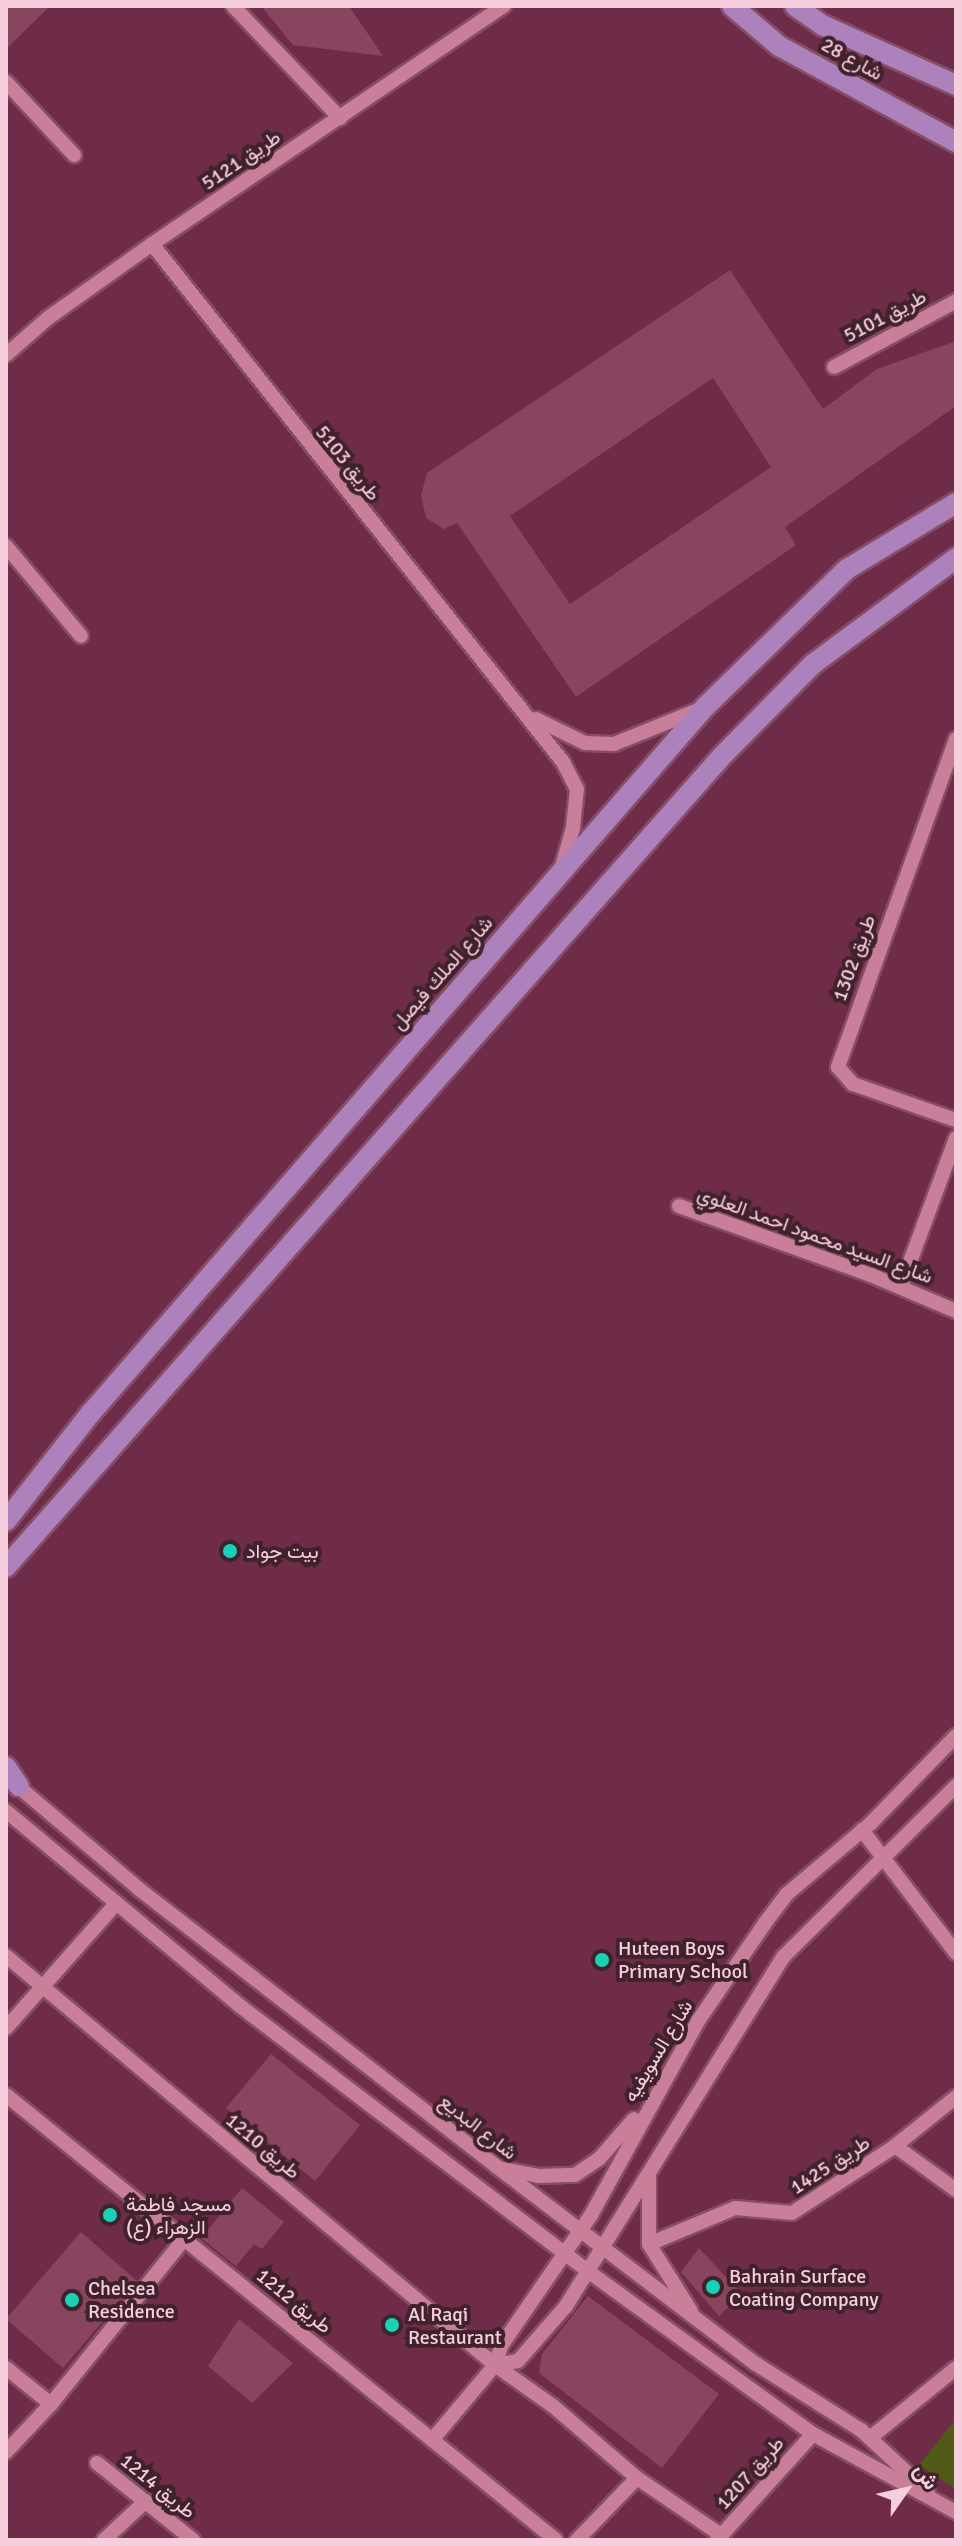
<!DOCTYPE html>
<meta charset="utf-8">
<style>
body{margin:0}
#map{position:relative;width:962px;height:2546px;overflow:hidden;background:#6e2c48;font-family:Signika,Vazirmatn,sans-serif}
div>[style]{position:absolute}
.green>*{inset:0;background:#515916}
.building>*{inset:0;background:#894460}
.roads{filter:drop-shadow(2px 0 #854d66) drop-shadow(-2px 0 #854d66) drop-shadow(0 2px #854d66) drop-shadow(0 -2px #854d66)}
.minor>*{height:14px;margin:-7px;padding:0 7px;transform-origin:7px;border-radius:7px;background:#c97e9a}
.major>*{height:20px;margin:-10px;padding:0 10px;transform-origin:10px;border-radius:10px;background:#ad82bc}
.dots>*{width:22px;height:22px;translate:-50% -50%;box-sizing:border-box;border:4px solid #40222d;border-radius:50%}
span{translate:-50% -50%;white-space:nowrap;text-align:center;line-height:1.15;-webkit-text-stroke:8px #40222d;paint-order:stroke}
.street-label{font-size:20px;color:#f7cedc}
.poi-label{font-size:20px;color:#f7cedc}
.left{translate:0 -50%;text-align:left}
.frame{position:absolute;inset:0;border:8px solid #f7cedc;pointer-events:none}
.north{position:absolute;left:866px;top:2450px;width:80px;height:80px;-webkit-text-stroke:6px #40222d;paint-order:stroke;rotate:56deg;font-size:22px;font-weight:700;line-height:32px;text-align:center;color:#f7cedc}
.north::after{content:'';display:block;margin:auto;width:28px;height:36px;background:#f7cedc;clip-path:polygon(50% 0,100% 100%,50% 72%,0 100%)}
</style>
<div id="map">
<div class="green">
<div style="clip-path:polygon(956px 2419px,956px 2489px,919px 2465px)"></div>
</div>
<div class="building">
<div style="clip-path:polygon(6px 6px,50px 6px,6px 49px)"></div>
<div style="clip-path:polygon(261px 6px,349px 6px,383px 56px,293px 45px)"></div>
<div style="clip-path:polygon(evenodd,730px 270px,823px 409px,877px 369px,956px 341px,956px 406px,785px 527px,796px 545px,576px 697px,457px 523px,444px 529px,426px 518px,421px 495px,427px 473px,730px 270px,713px 378px,771px 467px,570px 604px,510px 516px,713px 378px)"></div>
<div style="clip-path:polygon(271px 2054px,360px 2125px,315px 2181px,226px 2108px)"></div>
<div style="clip-path:polygon(242px 2188px,284px 2222px,262px 2249px,254px 2244px,236px 2266px,201px 2238px)"></div>
<div style="clip-path:polygon(81px 2232px,137px 2281px,63px 2368px,6px 2319px)"></div>
<div style="clip-path:polygon(699px 2248px,742px 2294px,719px 2316px,681px 2272px)"></div>
<div style="clip-path:polygon(588px 2296px,719px 2394px,662px 2468px,539px 2373px,542px 2354px)"></div>
<div style="clip-path:polygon(239px 2319px,293px 2363px,252px 2403px,208px 2366px)"></div>
</div>
<div class="roads">
<div class="minor">
<div style="left:233px;top:6px;width:155px;rotate:46.3deg"></div>
<div style="left:6px;top:82px;width:100px;rotate:47deg"></div>
<div style="left:152px;top:244px;width:661px;rotate:51.57deg"></div>
<div style="left:563px;top:762px;width:30px;rotate:63deg"></div>
<div style="left:577px;top:789px;width:39px;rotate:96deg"></div>
<div style="left:573px;top:828px;width:40px;rotate:106deg"></div>
<div style="left:6px;top:355px;width:56px;rotate:-41.4deg"></div>
<div style="left:48px;top:318px;width:128px;rotate:-35.4deg"></div>
<div style="left:152px;top:244px;width:425px;rotate:-34.1deg"></div>
<div style="left:834px;top:367px;width:139px;rotate:-28.4deg"></div>
<div style="left:6px;top:546px;width:117px;rotate:50.2deg"></div>
<div style="left:536px;top:719px;width:55px;rotate:26.1deg"></div>
<div style="left:585px;top:743px;width:29px;rotate:2deg"></div>
<div style="left:614px;top:744px;width:91px;rotate:-22deg"></div>
<div style="left:956px;top:739px;width:349px;rotate:109.8deg"></div>
<div style="left:838px;top:1067px;width:23px;rotate:49deg"></div>
<div style="left:853px;top:1084px;width:109px;rotate:19.3deg"></div>
<div style="left:679px;top:1206px;width:204px;rotate:19.8deg"></div>
<div style="left:871px;top:1275px;width:92px;rotate:23deg"></div>
<div style="left:901px;top:1286px;width:158px;rotate:-69.6deg"></div>
<div style="left:13px;top:1782px;width:165px;rotate:40.3deg"></div>
<div style="left:139px;top:1889px;width:453px;rotate:37.8deg"></div>
<div style="left:497px;top:2167px;width:325px;rotate:37.3deg"></div>
<div style="left:756px;top:2364px;width:124px;rotate:32.2deg"></div>
<div style="left:861px;top:2430px;width:91px;rotate:42.8deg"></div>
<div style="left:6px;top:1811px;width:305px;rotate:39.8deg"></div>
<div style="left:240px;top:2006px;width:439px;rotate:37.3deg"></div>
<div style="left:589px;top:2272px;width:276px;rotate:35.9deg"></div>
<div style="left:813px;top:2434px;width:163px;rotate:28.6deg"></div>
<div style="left:862px;top:1830px;width:155px;rotate:52.6deg"></div>
<div style="left:6px;top:1956px;width:637px;rotate:39.91deg"></div>
<div style="left:495px;top:2365px;width:71px;rotate:35.3deg"></div>
<div style="left:553px;top:2406px;width:111px;rotate:40.6deg"></div>
<div style="left:637px;top:2478px;width:102px;rotate:34.2deg"></div>
<div style="left:6px;top:2028px;width:164px;rotate:-48.5deg"></div>
<div style="left:6px;top:2095px;width:707px;rotate:38.98deg"></div>
<div style="left:895px;top:2146px;width:75px;rotate:35.8deg"></div>
<div style="left:503px;top:2169px;width:36px;rotate:11deg"></div>
<div style="left:538px;top:2176px;width:37px;rotate:-2deg"></div>
<div style="left:575px;top:2175px;width:29px;rotate:-34deg"></div>
<div style="left:599px;top:2159px;width:53px;rotate:-48.8deg"></div>
<div style="left:649px;top:2176px;width:68px;rotate:90deg"></div>
<div style="left:649px;top:2244px;width:79px;rotate:57.9deg"></div>
<div style="left:649px;top:2244px;width:93px;rotate:-22.7deg"></div>
<div style="left:735px;top:2208px;width:57px;rotate:5deg"></div>
<div style="left:792px;top:2213px;width:123px;rotate:-33deg"></div>
<div style="left:895px;top:2146px;width:78px;rotate:-38.8deg"></div>
<div style="left:495px;top:2365px;width:23px;rotate:-10deg"></div>
<div style="left:518px;top:2361px;width:73px;rotate:-48.9deg"></div>
<div style="left:566px;top:2306px;width:412px;rotate:-58.1deg"></div>
<div style="left:784px;top:1956px;width:242px;rotate:-44.7deg"></div>
<div style="left:6px;top:2368px;width:58px;rotate:38.7deg"></div>
<div style="left:870px;top:2438px;width:111px;rotate:-39.1deg"></div>
<div style="left:432px;top:2440px;width:98px;rotate:-50deg"></div>
<div style="left:495px;top:2365px;width:20px;rotate:-72deg"></div>
<div style="left:501px;top:2346px;width:159px;rotate:-55.5deg"></div>
<div style="left:591px;top:2215px;width:222px;rotate:-61.1deg"></div>
<div style="left:698px;top:2021px;width:119px;rotate:-55.6deg"></div>
<div style="left:765px;top:1923px;width:36px;rotate:-53deg"></div>
<div style="left:787px;top:1894px;width:110px;rotate:-40.2deg"></div>
<div style="left:871px;top:1823px;width:122px;rotate:-45.7deg"></div>
<div style="left:6px;top:2452px;width:66px;rotate:-46.8deg"></div>
<div style="left:51px;top:2404px;width:213px;rotate:-51.1deg"></div>
<div style="left:97px;top:2463px;width:123px;rotate:38.7deg"></div>
<div style="left:104px;top:2540px;width:57px;rotate:-42.9deg"></div>
<div style="left:577px;top:2540px;width:86px;rotate:-45.9deg"></div>
<div style="left:717px;top:2540px;width:143px;rotate:-47.8deg"></div>
</div>
<div class="major">
<div style="left:732px;top:6px;width:62px;rotate:40.4deg"></div>
<div style="left:779px;top:46px;width:201px;rotate:28.5deg"></div>
<div style="left:795px;top:6px;width:33px;rotate:35deg"></div>
<div style="left:822px;top:25px;width:147px;rotate:24.1deg"></div>
<div style="left:6px;top:1521px;width:136px;rotate:-51.9deg"></div>
<div style="left:90px;top:1414px;width:937px;rotate:-48.98deg"></div>
<div style="left:705px;top:707px;width:198px;rotate:-44.2deg"></div>
<div style="left:847px;top:569px;width:127px;rotate:-31.2deg"></div>
<div style="left:6px;top:1567px;width:1082px;rotate:-48.56deg"></div>
<div style="left:722px;top:756px;width:129px;rotate:-45.3deg"></div>
<div style="left:813px;top:664px;width:178px;rotate:-36.5deg"></div>
<div style="left:6px;top:1767px;width:23px;rotate:56deg"></div>
</div>
</div>
<div class="dots">
<div style="left:230px;top:1551px;background:#11d5b4"></div>
<div style="left:602px;top:1960px;background:#11d5b4"></div>
<div style="left:110px;top:2215px;background:#11d5b4"></div>
<div style="left:713px;top:2287px;background:#11d5b4"></div>
<div style="left:72px;top:2300px;background:#11d5b4"></div>
<div style="left:392px;top:2325px;background:#11d5b4"></div>
</div>
<div class="street-label">
<span style="left:852px;top:59px;rotate:29deg">شارع 28</span>
<span style="left:241px;top:160px;rotate:-34deg">طريق 5121</span>
<span style="left:885px;top:316px;rotate:-28deg">طريق 5101</span>
<span style="left:348px;top:463px;rotate:51deg">طريق 5103</span>
<span style="left:854px;top:958px;rotate:-70deg">طريق 1302</span>
<span style="left:442px;top:973px;rotate:-49deg">شارع الملك فيصل</span>
<span style="left:815px;top:1235px;rotate:20deg">شارع السيد محمود احمد العلوي</span>
<span style="left:658px;top:2051px;rotate:-59deg">شارع السويفيه</span>
<span style="left:478px;top:2127px;rotate:38deg">شارع البديع</span>
<span style="left:263px;top:2146px;rotate:40deg">طريق 1210</span>
<span style="left:830px;top:2165px;rotate:-33deg">طريق 1425</span>
<span style="left:294px;top:2301px;rotate:39deg">طريق 1212</span>
<span style="left:750px;top:2473px;rotate:-48deg">طريق 1207</span>
<span style="left:158px;top:2486px;rotate:39deg">طريق 1214</span>
</div>
<div class="poi-label">
<span class="left" style="left:246px;top:1551px">بيت جواد</span>
<span class="left" style="left:618px;top:1960px">Huteen Boys<br>Primary School</span>
<span class="left" style="left:126px;top:2216px">مسجد فاطمة<br>الزهراء (ع)</span>
<span class="left" style="left:729px;top:2288px">Bahrain Surface<br>Coating Company</span>
<span class="left" style="left:88px;top:2300px">Chelsea<br>Residence</span>
<span class="left" style="left:408px;top:2326px">Al Raqi<br>Restaurant</span>
</div>
<div class="frame"></div>
<div class="north">ش</div>
</div>
